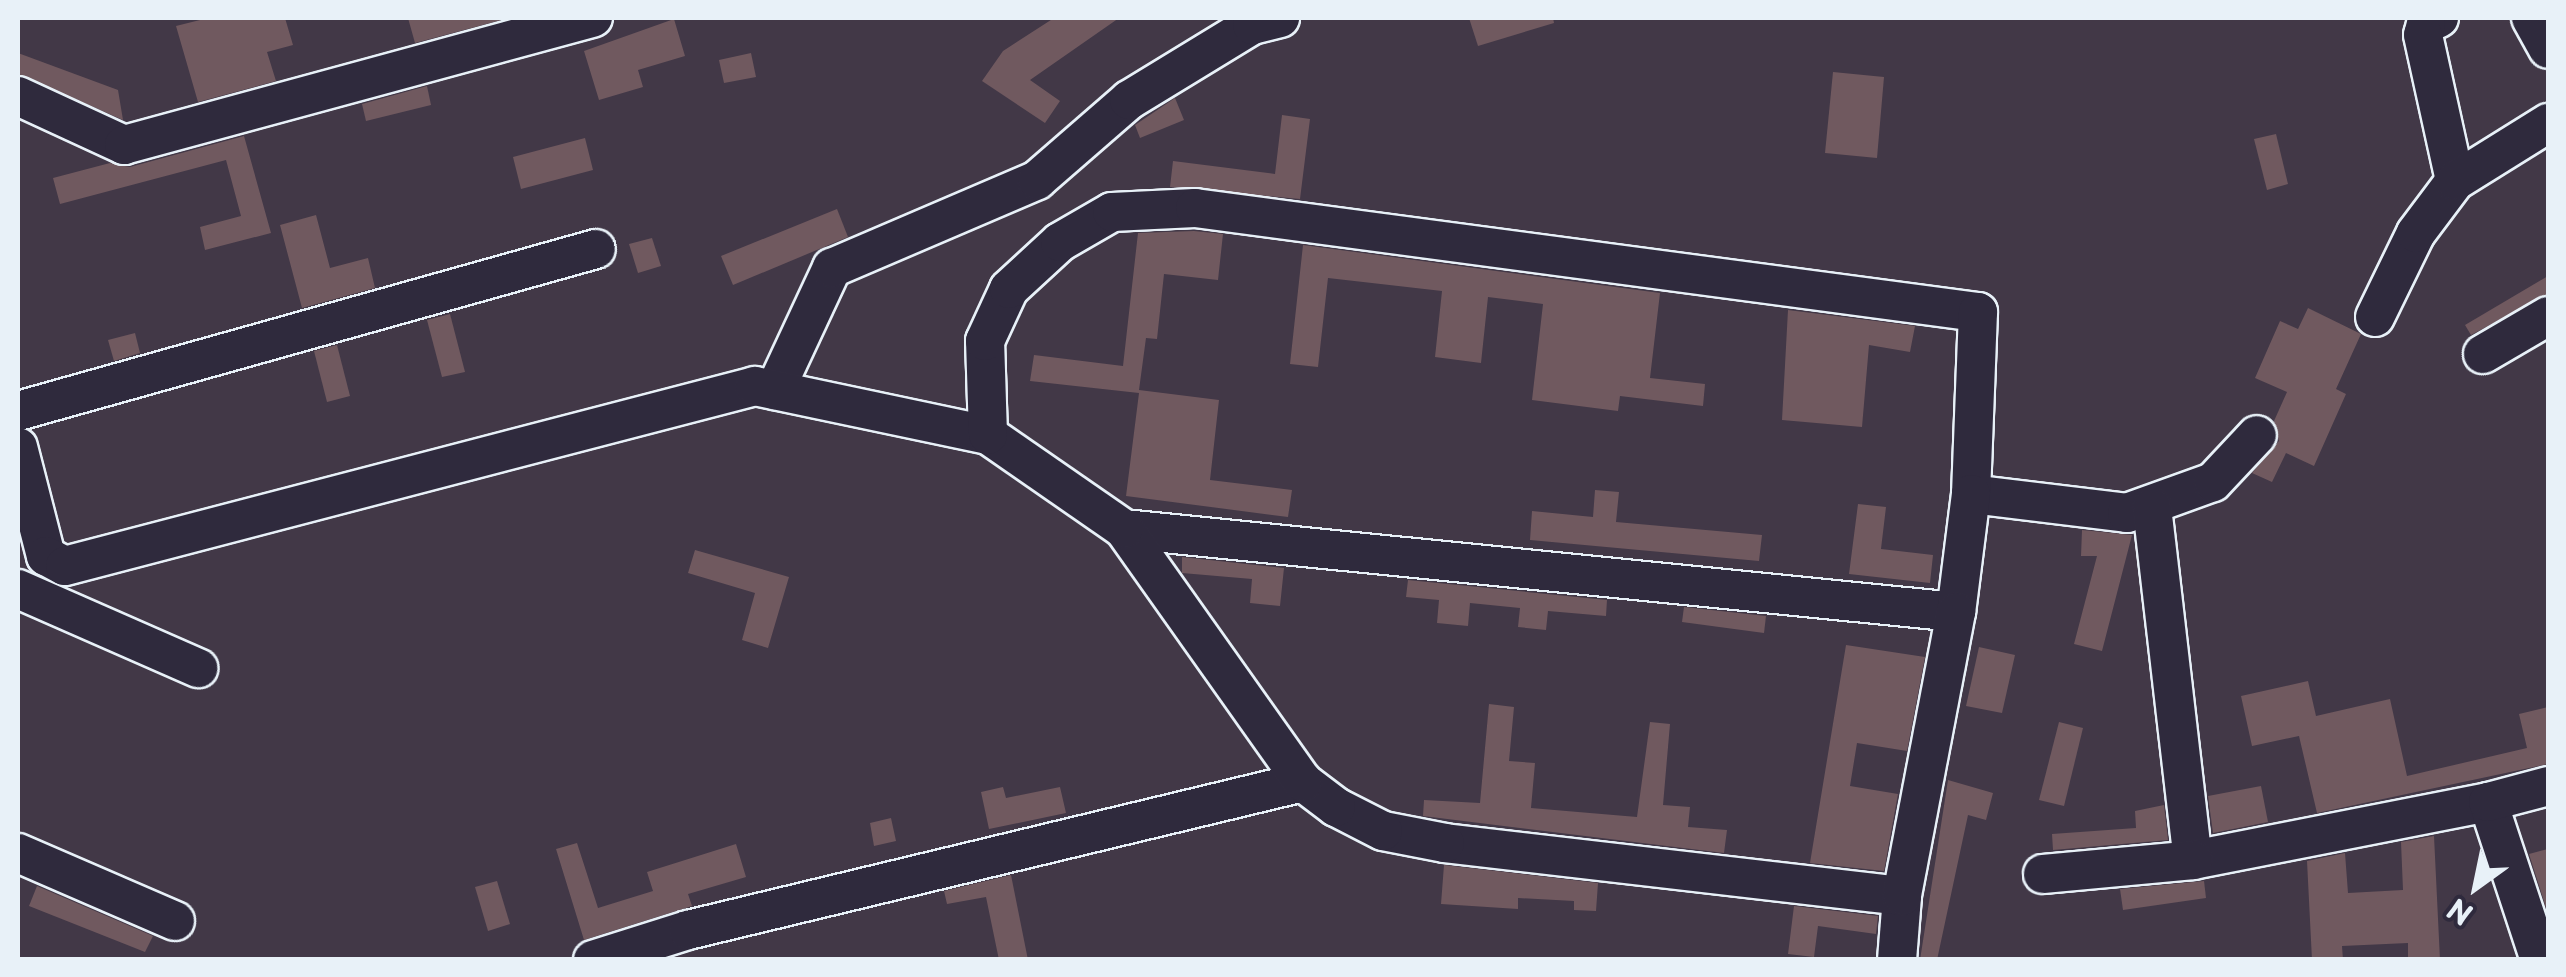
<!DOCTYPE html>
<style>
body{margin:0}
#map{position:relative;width:2566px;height:977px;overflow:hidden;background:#423847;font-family:"Playpen Sans",sans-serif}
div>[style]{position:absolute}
.building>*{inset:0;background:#70595f}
.roads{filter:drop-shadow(2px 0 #e8f1f8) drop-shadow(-2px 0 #e8f1f8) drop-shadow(0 2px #e8f1f8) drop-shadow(0 -2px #e8f1f8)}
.minor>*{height:38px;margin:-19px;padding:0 19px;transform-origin:19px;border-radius:19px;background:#2f2a3d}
span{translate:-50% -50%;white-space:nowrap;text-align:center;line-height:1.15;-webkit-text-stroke:8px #2f2a3d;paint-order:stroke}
.frame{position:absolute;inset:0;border:20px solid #e8f1f8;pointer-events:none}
.north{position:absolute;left:2426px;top:837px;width:100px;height:100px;-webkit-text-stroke:8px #2f2a3d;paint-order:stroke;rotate:213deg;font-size:28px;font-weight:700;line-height:40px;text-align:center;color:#e8f1f8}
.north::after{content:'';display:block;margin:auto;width:35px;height:45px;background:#e8f1f8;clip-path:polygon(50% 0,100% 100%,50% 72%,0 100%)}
</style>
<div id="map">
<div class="building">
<div style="clip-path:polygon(208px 18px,285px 18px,293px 45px,267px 52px,276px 81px,198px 102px,176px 26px)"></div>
<div style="clip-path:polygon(408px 18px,509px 18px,415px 43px)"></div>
<div style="clip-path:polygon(1054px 18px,1119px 18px,1030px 80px,1060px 101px,1045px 123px,982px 81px,1003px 51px)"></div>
<div style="clip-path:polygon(1469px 18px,1553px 18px,1554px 23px,1478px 46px)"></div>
<div style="clip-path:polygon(674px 19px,685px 56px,638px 70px,643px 87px,599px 100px,584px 51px)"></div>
<div style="clip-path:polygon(18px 53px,118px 90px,123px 120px,18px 74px)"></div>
<div style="clip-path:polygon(751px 53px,756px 77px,724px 83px,719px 60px)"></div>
<div style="clip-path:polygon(1833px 72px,1884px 77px,1877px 158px,1825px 153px)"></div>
<div style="clip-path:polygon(427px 86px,431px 105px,366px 121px,362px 104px)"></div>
<div style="clip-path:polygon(1175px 98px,1184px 120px,1140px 138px,1135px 125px)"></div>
<div style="clip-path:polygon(1282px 115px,1310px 119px,1300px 199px,1170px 187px,1173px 161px,1275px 174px)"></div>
<div style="clip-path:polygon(2276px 134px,2288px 184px,2267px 190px,2254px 139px)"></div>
<div style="clip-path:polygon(244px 136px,271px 233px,205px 250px,200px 227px,241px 216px,226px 160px,60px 204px,53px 178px,110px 163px,130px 167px)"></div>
<div style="clip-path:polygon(585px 138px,593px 170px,521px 189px,513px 157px)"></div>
<div style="clip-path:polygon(837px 209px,848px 237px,733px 285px,721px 256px)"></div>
<div style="clip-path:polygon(316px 215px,330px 268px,368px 258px,375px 288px,302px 308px,280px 225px)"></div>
<div style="clip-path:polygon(1194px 231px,1223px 234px,1218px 280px,1164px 274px,1157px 339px,1146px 338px,1139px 390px,1219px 400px,1210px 480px,1292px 490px,1288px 517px,1126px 496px,1139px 393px,1030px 381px,1034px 355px,1123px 366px,1138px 233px)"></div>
<div style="clip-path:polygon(652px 238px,661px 266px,638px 273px,629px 244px)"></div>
<div style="clip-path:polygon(1303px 245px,1660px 293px,1650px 378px,1705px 384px,1703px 406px,1620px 396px,1618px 411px,1532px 400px,1543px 304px,1488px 297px,1481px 363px,1435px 357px,1442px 291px,1328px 278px,1318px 367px,1290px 364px)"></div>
<div style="clip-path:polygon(2548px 276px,2548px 294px,2471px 335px,2465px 325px)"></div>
<div style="clip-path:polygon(2308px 308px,2361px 334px,2336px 389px,2346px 394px,2314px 466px,2286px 453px,2272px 482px,2252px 473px,2279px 441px,2274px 421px,2287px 392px,2255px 378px,2280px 321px,2298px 329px)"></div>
<div style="clip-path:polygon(1788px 310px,1915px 326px,1910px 352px,1869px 345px,1862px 427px,1782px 420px)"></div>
<div style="clip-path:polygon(450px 314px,465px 372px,442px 377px,427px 320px)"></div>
<div style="clip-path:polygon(135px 333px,140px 353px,114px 361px,108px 340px)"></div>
<div style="clip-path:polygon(337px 345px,350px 396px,327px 402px,314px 351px)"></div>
<div style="clip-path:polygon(1595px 490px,1619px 492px,1616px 522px,1762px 535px,1759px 561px,1530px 540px,1532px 511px,1593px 517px)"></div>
<div style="clip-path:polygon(1858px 504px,1886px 507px,1881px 549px,1933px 555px,1930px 583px,1849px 574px)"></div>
<div style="clip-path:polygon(2082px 530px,2132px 535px,2102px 651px,2074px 644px,2097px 556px,2081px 556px)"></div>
<div style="clip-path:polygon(695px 550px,789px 577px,768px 648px,742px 640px,755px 593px,688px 573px)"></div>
<div style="clip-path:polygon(1182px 557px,1284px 568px,1280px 606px,1250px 603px,1252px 579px,1182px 573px)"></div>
<div style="clip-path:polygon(1408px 580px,1607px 600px,1606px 616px,1548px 611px,1546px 630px,1518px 627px,1520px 608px,1470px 603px,1468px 626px,1437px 623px,1439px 600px,1406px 597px)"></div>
<div style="clip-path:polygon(1684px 607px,1766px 616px,1764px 633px,1682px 622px)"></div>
<div style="clip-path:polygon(1846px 645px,1925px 657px,1907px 751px,1857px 743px,1850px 786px,1898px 794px,1884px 871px,1810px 863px)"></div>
<div style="clip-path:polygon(1979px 647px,2015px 655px,2002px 713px,1966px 706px)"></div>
<div style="clip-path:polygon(2308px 681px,2316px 716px,2390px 699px,2407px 776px,2527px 748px,2519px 714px,2548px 707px,2548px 764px,2317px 813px,2299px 736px,2252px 746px,2241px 696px)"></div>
<div style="clip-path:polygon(1489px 704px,1514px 707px,1509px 761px,1535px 763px,1531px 808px,1637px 817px,1650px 722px,1670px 724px,1663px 805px,1690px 807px,1688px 827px,1727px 830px,1724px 853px,1423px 816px,1424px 800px,1480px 803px)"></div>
<div style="clip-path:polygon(2059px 722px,2083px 728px,2064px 806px,2039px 800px)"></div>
<div style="clip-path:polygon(1948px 780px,1993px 793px,1986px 820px,1968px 815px,1937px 960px,1920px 960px)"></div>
<div style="clip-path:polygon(2261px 786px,2268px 822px,2213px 833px,2208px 796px)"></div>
<div style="clip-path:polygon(1003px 787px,1006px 798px,1060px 787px,1066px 813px,989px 829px,981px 792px)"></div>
<div style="clip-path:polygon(2164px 805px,2168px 840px,2053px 850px,2052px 834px,2136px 828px,2135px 811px)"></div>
<div style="clip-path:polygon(891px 818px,896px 841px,874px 846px,870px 823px)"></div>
<div style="clip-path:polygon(2434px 836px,2440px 960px,2408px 960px,2408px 943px,2342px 946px,2343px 960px,2312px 960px,2307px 861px,2345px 853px,2348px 893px,2403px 890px,2401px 842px)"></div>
<div style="clip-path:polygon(577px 843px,598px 908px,653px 891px,647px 872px,736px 844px,746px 877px,688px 894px,692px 906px,584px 940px,556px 849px)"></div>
<div style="clip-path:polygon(2548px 849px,2548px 914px,2529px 854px)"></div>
<div style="clip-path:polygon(1444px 865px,1598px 883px,1596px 911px,1574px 910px,1574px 901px,1518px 898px,1518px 909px,1441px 904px)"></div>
<div style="clip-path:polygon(1011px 875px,1028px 960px,999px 960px,986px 897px,947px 904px,944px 891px)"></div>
<div style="clip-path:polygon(497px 881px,510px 924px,488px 931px,475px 887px)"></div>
<div style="clip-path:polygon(2204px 881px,2206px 898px,2123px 910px,2120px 889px)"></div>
<div style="clip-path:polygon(37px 886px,153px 936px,145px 952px,29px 906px)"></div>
<div style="clip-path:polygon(1794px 906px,1878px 916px,1876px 934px,1818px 926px,1814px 957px,1788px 954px)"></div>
</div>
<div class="roads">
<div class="minor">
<div style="left:2439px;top:18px;width:14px;rotate:155deg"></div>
<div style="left:2426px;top:24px;width:11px;rotate:105deg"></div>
<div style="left:2423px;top:35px;width:149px;rotate:77.6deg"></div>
<div style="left:2531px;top:18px;width:35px;rotate:61deg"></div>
<div style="left:18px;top:96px;width:117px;rotate:24.8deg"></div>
<div style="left:124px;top:145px;width:486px;rotate:-15.2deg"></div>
<div style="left:2375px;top:317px;width:93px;rotate:-64deg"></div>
<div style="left:2416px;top:233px;width:65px;rotate:-53.1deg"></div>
<div style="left:2455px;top:181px;width:110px;rotate:-31.9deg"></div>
<div style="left:2483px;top:354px;width:75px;rotate:-30.3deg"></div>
<div style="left:775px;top:390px;width:135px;rotate:-65deg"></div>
<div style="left:832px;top:268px;width:223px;rotate:-23.2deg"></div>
<div style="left:1037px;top:180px;width:122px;rotate:-41deg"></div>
<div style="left:1129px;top:100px;width:144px;rotate:-31.4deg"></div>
<div style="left:1252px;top:25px;width:29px;rotate:-14deg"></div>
<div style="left:18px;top:411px;width:600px;rotate:-15.66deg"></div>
<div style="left:18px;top:447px;width:113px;rotate:75.6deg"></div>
<div style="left:46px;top:556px;width:21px;rotate:28deg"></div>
<div style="left:65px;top:566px;width:713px;rotate:-14.62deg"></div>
<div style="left:755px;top:386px;width:238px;rotate:11.9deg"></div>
<div style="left:1971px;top:494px;width:157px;rotate:6.9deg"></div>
<div style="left:2127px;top:513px;width:91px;rotate:-19.8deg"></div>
<div style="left:2213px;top:482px;width:64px;rotate:-46.9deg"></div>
<div style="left:2152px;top:507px;width:355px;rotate:83.4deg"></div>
<div style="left:2193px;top:860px;width:301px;rotate:-11.1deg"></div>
<div style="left:2488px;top:802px;width:166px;rotate:71.8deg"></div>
<div style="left:1124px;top:529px;width:836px;rotate:5.7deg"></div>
<div style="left:18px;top:589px;width:197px;rotate:23.7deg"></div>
<div style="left:2488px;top:802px;width:62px;rotate:-14.9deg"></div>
<div style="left:18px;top:853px;width:171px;rotate:23.4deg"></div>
<div style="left:2043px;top:874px;width:151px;rotate:-5.3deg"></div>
<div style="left:593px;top:960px;width:100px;rotate:-17.5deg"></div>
<div style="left:688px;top:930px;width:633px;rotate:-13.53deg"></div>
<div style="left:1897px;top:960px;width:64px;rotate:-85.5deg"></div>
<div style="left:1902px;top:896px;width:460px;rotate:-173.4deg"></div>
<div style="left:1445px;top:843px;width:63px;rotate:-169deg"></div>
<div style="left:1383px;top:831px;width:53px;rotate:-152.9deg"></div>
<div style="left:1336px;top:807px;width:41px;rotate:-142.9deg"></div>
<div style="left:1303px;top:782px;width:310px;rotate:-125.3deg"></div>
<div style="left:1124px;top:529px;width:165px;rotate:-145.3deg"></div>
<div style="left:988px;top:435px;width:94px;rotate:-91.8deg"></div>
<div style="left:985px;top:341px;width:57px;rotate:-65.2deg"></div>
<div style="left:1009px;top:289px;width:69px;rotate:-42.7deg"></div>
<div style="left:1060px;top:242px;width:60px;rotate:-30deg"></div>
<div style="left:1112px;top:212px;width:83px;rotate:-2.8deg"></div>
<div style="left:1195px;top:208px;width:790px;rotate:7.57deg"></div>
<div style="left:1978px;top:312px;width:182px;rotate:92.2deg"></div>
<div style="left:1971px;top:494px;width:119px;rotate:97.2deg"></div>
<div style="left:1956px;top:612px;width:289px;rotate:100.8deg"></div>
</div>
</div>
<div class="frame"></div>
<div class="north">N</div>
</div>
